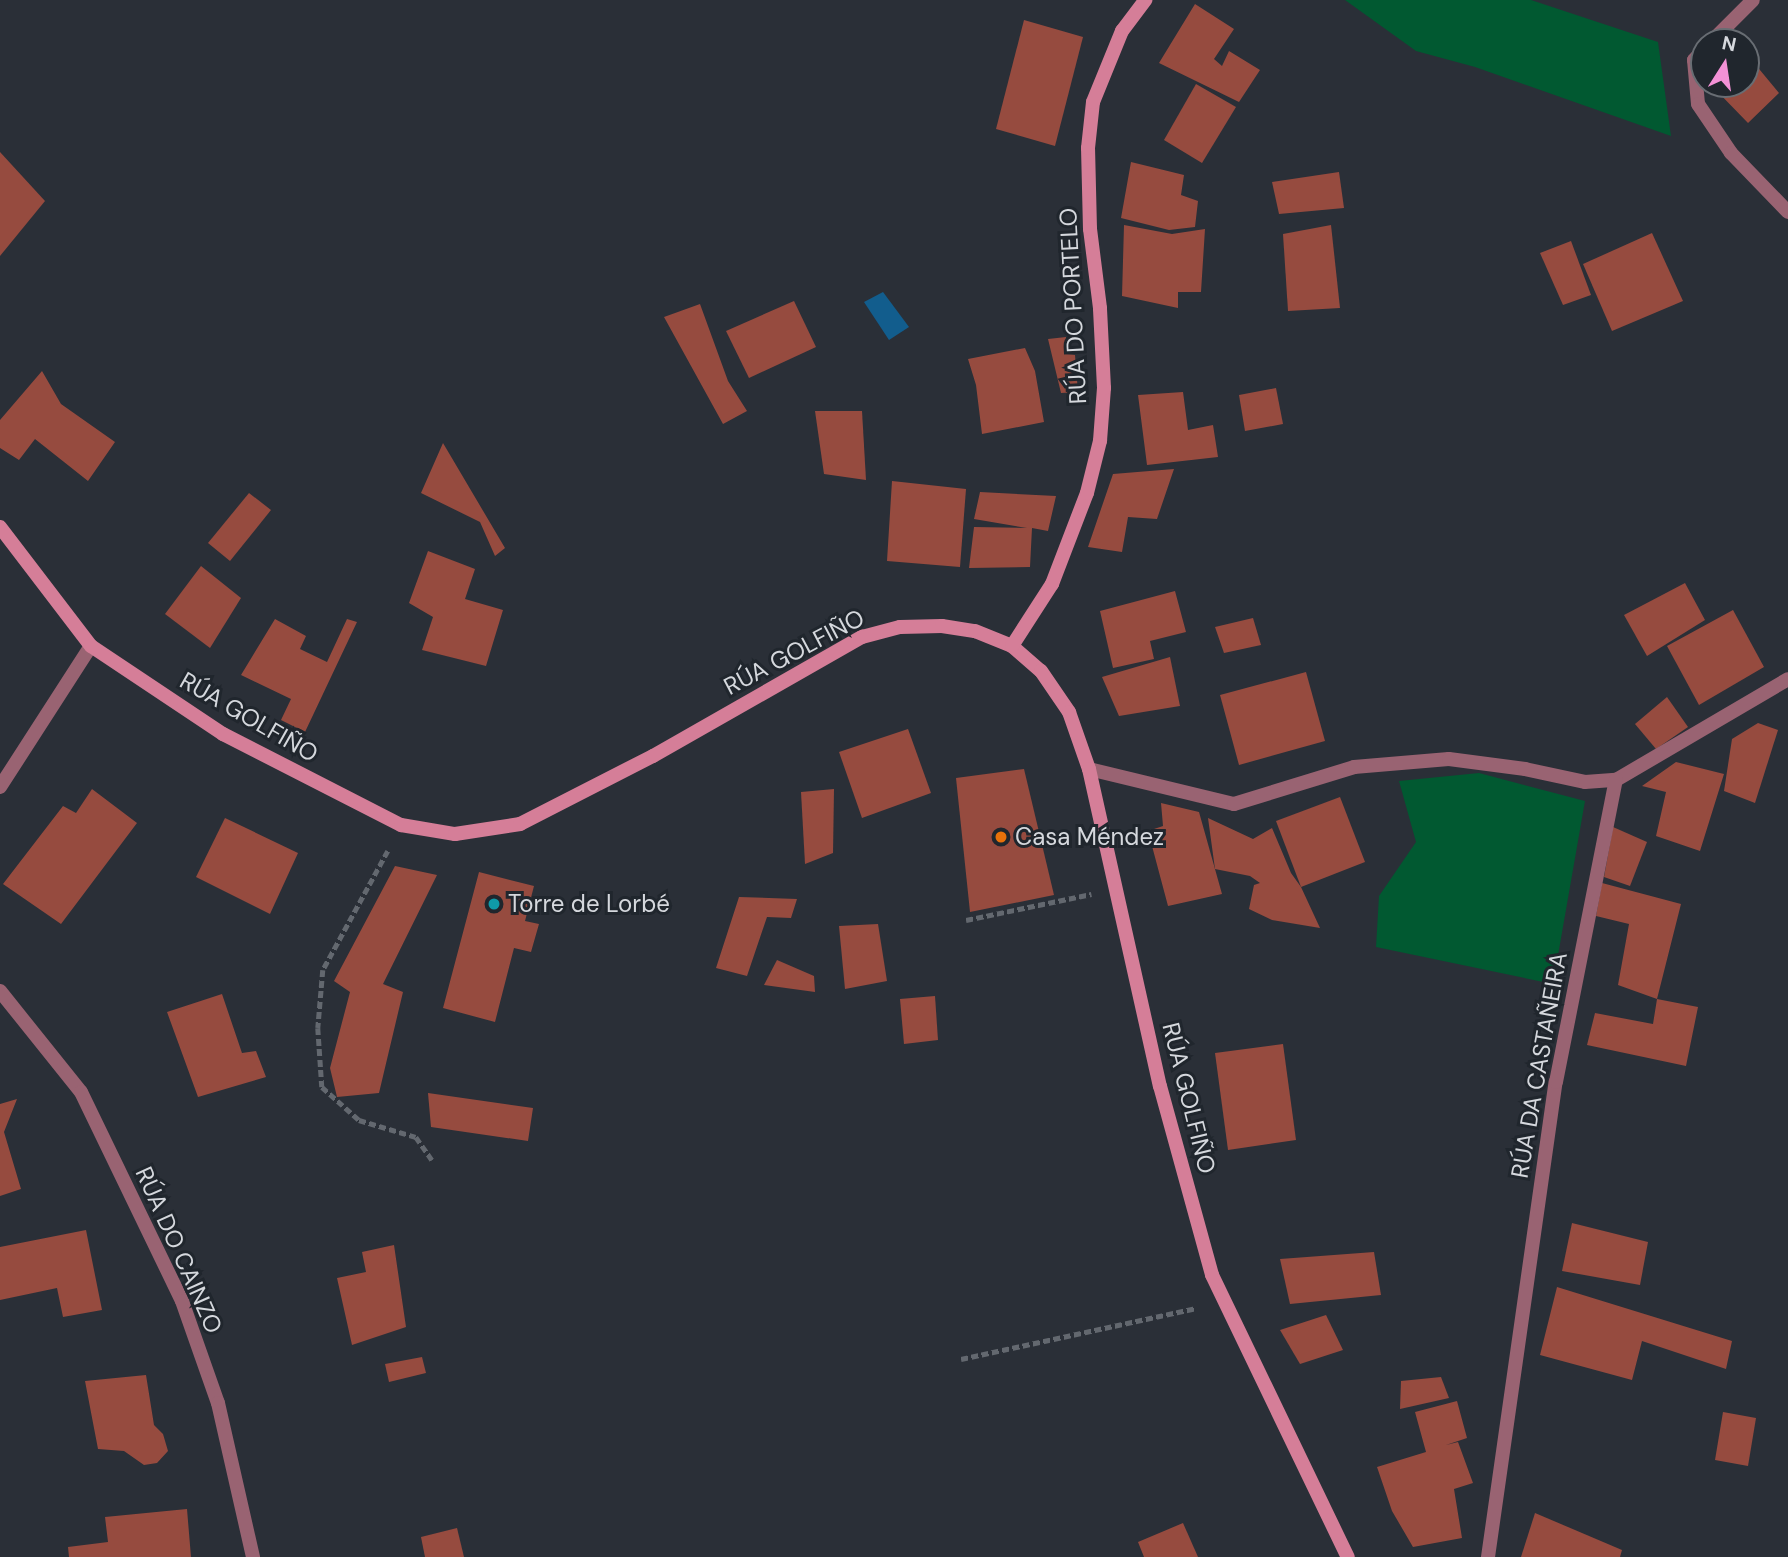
<!DOCTYPE html>
<meta charset="utf-8">
<style>
body{margin:0}
#map{position:relative;width:1788px;height:1557px;overflow:hidden;background:#2a2f37;font-family:"DM Sans",sans-serif}
div>[style]{position:absolute}
.green>*{inset:0;background:#015931}
.water>*{inset:0;background:#125d8d}
.building>*{inset:0;background:#964b3f}
.path>*{height:4.5px;margin-top:-2.25px;transform-origin:0;background:repeating-linear-gradient(90deg,#63686f 0 7px,transparent 0 10.5px)}
.street>*{height:14px;margin:-7px;padding:0 7px;transform-origin:7px;border-radius:7px;background:#996372}
.secondary>*{height:14px;margin:-7px;padding:0 7px;transform-origin:7px;border-radius:7px;background:#d57e98}
.dots>*{width:19px;height:19px;translate:-50% -50%;box-sizing:border-box;border:4px solid #20262d;border-radius:50%}
span{translate:-50% -50%;white-space:nowrap;text-align:center;line-height:1.15;-webkit-text-stroke:6px #20262d;paint-order:stroke}
.street-label{font-size:24px;color:#d5d8dd}
.poi-label{font-size:24px;color:#d5d8dd}
.left{translate:0 -50%;text-align:left}
.north{position:absolute;left:1690px;top:28px;width:70px;height:70px;box-sizing:border-box;background:#20262d;border:2px solid #686d73;border-radius:50%;rotate:12deg;font-size:19px;font-weight:700;line-height:28px;text-align:center;color:#d5d8dd}
.north::after{content:'';display:block;margin:auto;width:24px;height:32px;background:#f391d6;clip-path:polygon(50% 0,100% 100%,50% 72%,0 100%)}
</style>
<div id="map">
<div class="green">
<div style="clip-path:polygon(1345px 0,1531px 0,1658px 42px,1671px 136px,1475px 67px,1416px 51px)"></div>
<div style="clip-path:polygon(1479px 773px,1585px 801px,1553px 984px,1376px 947px,1379px 896px,1416px 842px,1399px 781px)"></div>
</div>
<div class="water">
<div style="clip-path:polygon(883px 292px,909px 327px,889px 340px,864px 302px)"></div>
</div>
<div class="building">
<div style="clip-path:polygon(1195px 4px,1234px 29px,1214px 59px,1222px 66px,1229px 51px,1260px 70px,1239px 102px,1159px 63px)"></div>
<div style="clip-path:polygon(1024px 20px,1083px 37px,1055px 146px,996px 129px)"></div>
<div style="clip-path:polygon(1750px 58px,1779px 93px,1748px 123px,1713px 87px,1717px 84px,1746px 84px,1746px 62px)"></div>
<div style="clip-path:polygon(1196px 84px,1236px 107px,1202px 163px,1164px 140px)"></div>
<div style="clip-path:polygon(0 152px,45px 201px,0 256px)"></div>
<div style="clip-path:polygon(1131px 162px,1184px 175px,1181px 195px,1198px 201px,1195px 227px,1169px 230px,1121px 218px)"></div>
<div style="clip-path:polygon(1339px 172px,1344px 208px,1279px 214px,1272px 182px)"></div>
<div style="clip-path:polygon(1124px 225px,1172px 234px,1205px 229px,1201px 292px,1178px 292px,1178px 308px,1122px 296px)"></div>
<div style="clip-path:polygon(1331px 225px,1340px 308px,1288px 311px,1283px 234px)"></div>
<div style="clip-path:polygon(1652px 233px,1683px 301px,1612px 331px,1583px 264px)"></div>
<div style="clip-path:polygon(1571px 241px,1591px 295px,1563px 305px,1540px 253px)"></div>
<div style="clip-path:polygon(794px 301px,816px 347px,749px 378px,726px 331px)"></div>
<div style="clip-path:polygon(700px 304px,728px 381px,747px 411px,723px 424px,664px 317px)"></div>
<div style="clip-path:polygon(1066px 337px,1066px 354px,1075px 355px,1078px 392px,1061px 393px,1048px 339px)"></div>
<div style="clip-path:polygon(1025px 348px,1035px 371px,1044px 422px,982px 434px,976px 385px,968px 359px)"></div>
<div style="clip-path:polygon(42px 371px,61px 404px,115px 442px,88px 481px,35px 439px,19px 460px,0 448px,0 420px)"></div>
<div style="clip-path:polygon(1276px 388px,1283px 424px,1245px 431px,1239px 395px)"></div>
<div style="clip-path:polygon(1183px 392px,1188px 430px,1213px 425px,1218px 457px,1147px 465px,1138px 395px)"></div>
<div style="clip-path:polygon(815px 411px,862px 411px,866px 480px,824px 474px)"></div>
<div style="clip-path:polygon(443px 443px,505px 548px,495px 556px,480px 522px,421px 493px)"></div>
<div style="clip-path:polygon(1174px 469px,1157px 519px,1128px 517px,1122px 552px,1088px 547px,1113px 474px)"></div>
<div style="clip-path:polygon(892px 481px,966px 489px,960px 567px,887px 561px)"></div>
<div style="clip-path:polygon(980px 492px,1056px 496px,1048px 531px,1032px 528px,1030px 567px,969px 568px,974px 527px,1027px 528px,974px 519px)"></div>
<div style="clip-path:polygon(249px 493px,271px 510px,230px 561px,208px 543px)"></div>
<div style="clip-path:polygon(428px 551px,475px 569px,465px 599px,503px 610px,486px 666px,422px 650px,433px 617px,409px 603px)"></div>
<div style="clip-path:polygon(201px 566px,241px 598px,210px 648px,165px 614px)"></div>
<div style="clip-path:polygon(1685px 583px,1705px 620px,1647px 656px,1624px 615px)"></div>
<div style="clip-path:polygon(1175px 591px,1186px 632px,1150px 641px,1154px 659px,1113px 668px,1100px 611px)"></div>
<div style="clip-path:polygon(1733px 610px,1764px 667px,1699px 705px,1667px 646px)"></div>
<div style="clip-path:polygon(1253px 618px,1261px 645px,1224px 653px,1215px 627px)"></div>
<div style="clip-path:polygon(275px 619px,306px 636px,300px 649px,327px 662px,347px 619px,357px 622px,305px 732px,281px 720px,291px 699px,241px 675px)"></div>
<div style="clip-path:polygon(1170px 657px,1180px 706px,1119px 716px,1102px 677px)"></div>
<div style="clip-path:polygon(1306px 672px,1325px 741px,1239px 765px,1220px 695px)"></div>
<div style="clip-path:polygon(1667px 697px,1688px 727px,1656px 749px,1635px 724px)"></div>
<div style="clip-path:polygon(1758px 723px,1778px 730px,1755px 803px,1724px 791px,1732px 739px)"></div>
<div style="clip-path:polygon(908px 729px,931px 793px,862px 818px,839px 752px)"></div>
<div style="clip-path:polygon(1676px 762px,1724px 774px,1700px 851px,1656px 836px,1666px 792px,1642px 786px)"></div>
<div style="clip-path:polygon(1024px 769px,1054px 895px,970px 912px,956px 778px)"></div>
<div style="clip-path:polygon(92px 789px,137px 823px,61px 924px,3px 884px,63px 806px,76px 813px)"></div>
<div style="clip-path:polygon(834px 789px,833px 853px,805px 864px,801px 792px)"></div>
<div style="clip-path:polygon(1340px 797px,1365px 862px,1301px 887px,1276px 821px)"></div>
<div style="clip-path:polygon(1161px 803px,1199px 812px,1222px 894px,1168px 906px,1148px 831px,1163px 826px)"></div>
<div style="clip-path:polygon(225px 818px,298px 853px,270px 914px,196px 877px)"></div>
<div style="clip-path:polygon(1208px 818px,1253px 839px,1272px 828px,1291px 873px,1301px 887px,1320px 928px,1272px 920px,1249px 909px,1254px 885px,1260px 883px,1250px 876px,1215px 869px)"></div>
<div style="clip-path:polygon(1613px 827px,1647px 842px,1630px 886px,1604px 877px)"></div>
<div style="clip-path:polygon(395px 866px,437px 875px,383px 984px,403px 992px,379px 1093px,337px 1097px,330px 1068px,350px 992px,334px 981px)"></div>
<div style="clip-path:polygon(479px 872px,534px 886px,525px 921px,539px 924px,531px 952px,514px 948px,495px 1022px,443px 1008px)"></div>
<div style="clip-path:polygon(1602px 883px,1681px 904px,1657px 999px,1618px 985px,1629px 924px,1596px 916px)"></div>
<div style="clip-path:polygon(739px 897px,797px 899px,791px 918px,767px 917px,747px 976px,716px 968px)"></div>
<div style="clip-path:polygon(878px 924px,887px 981px,845px 989px,839px 926px)"></div>
<div style="clip-path:polygon(777px 960px,814px 976px,815px 992px,764px 985px)"></div>
<div style="clip-path:polygon(222px 994px,242px 1053px,256px 1051px,266px 1077px,198px 1097px,167px 1012px)"></div>
<div style="clip-path:polygon(935px 996px,938px 1040px,904px 1044px,900px 999px)"></div>
<div style="clip-path:polygon(1657px 999px,1698px 1007px,1686px 1066px,1587px 1045px,1595px 1013px,1653px 1024px)"></div>
<div style="clip-path:polygon(1283px 1044px,1296px 1140px,1228px 1150px,1215px 1053px)"></div>
<div style="clip-path:polygon(428px 1093px,533px 1108px,528px 1141px,431px 1127px)"></div>
<div style="clip-path:polygon(17px 1099px,4px 1132px,21px 1189px,0 1196px,0 1104px)"></div>
<div style="clip-path:polygon(1572px 1223px,1648px 1242px,1640px 1285px,1562px 1271px)"></div>
<div style="clip-path:polygon(86px 1230px,102px 1310px,63px 1317px,57px 1288px,0 1300px,0 1247px)"></div>
<div style="clip-path:polygon(394px 1245px,406px 1327px,352px 1345px,337px 1278px,366px 1272px,362px 1252px)"></div>
<div style="clip-path:polygon(1374px 1252px,1381px 1295px,1290px 1304px,1280px 1259px)"></div>
<div style="clip-path:polygon(1557px 1287px,1732px 1341px,1726px 1369px,1642px 1341px,1632px 1380px,1540px 1355px)"></div>
<div style="clip-path:polygon(1326px 1315px,1343px 1350px,1300px 1364px,1280px 1330px)"></div>
<div style="clip-path:polygon(422px 1357px,426px 1373px,389px 1382px,385px 1364px)"></div>
<div style="clip-path:polygon(146px 1375px,154px 1425px,163px 1434px,168px 1451px,157px 1463px,144px 1465px,124px 1451px,98px 1449px,85px 1381px)"></div>
<div style="clip-path:polygon(1441px 1377px,1449px 1398px,1400px 1409px,1401px 1381px)"></div>
<div style="clip-path:polygon(1457px 1401px,1467px 1438px,1446px 1445px,1458px 1442px,1473px 1483px,1454px 1489px,1462px 1538px,1413px 1547px,1392px 1511px,1377px 1467px,1426px 1452px,1415px 1412px)"></div>
<div style="clip-path:polygon(1723px 1412px,1756px 1418px,1748px 1466px,1715px 1460px)"></div>
<div style="clip-path:polygon(187px 1509px,191px 1557px,69px 1557px,68px 1547px,108px 1542px,105px 1517px)"></div>
<div style="clip-path:polygon(1535px 1513px,1622px 1550px,1620px 1557px,1521px 1557px)"></div>
<div style="clip-path:polygon(1183px 1523px,1198px 1557px,1144px 1557px,1138px 1542px)"></div>
<div style="clip-path:polygon(457px 1528px,464px 1557px,425px 1557px,421px 1537px)"></div>
</div>
<div class="path">
<div style="left:388px;top:851px;width:136px;rotate:118.6deg"></div>
<div style="left:323px;top:970px;width:58px;rotate:94.9deg"></div>
<div style="left:318px;top:1028px;width:59px;rotate:86.1deg"></div>
<div style="left:322px;top:1087px;width:50px;rotate:41.7deg"></div>
<div style="left:359px;top:1120px;width:59px;rotate:16.6deg"></div>
<div style="left:416px;top:1137px;width:28px;rotate:55deg"></div>
<div style="left:966px;top:920px;width:128px;rotate:-11.7deg"></div>
<div style="left:961px;top:1359px;width:241px;rotate:-12.2deg"></div>
</div>
<div class="street">
<div style="left:1711px;top:42px;width:59px;rotate:-45deg"></div>
<div style="left:1704px;top:49px;width:15px;rotate:132deg"></div>
<div style="left:1694px;top:60px;width:44px;rotate:84.8deg"></div>
<div style="left:1698px;top:104px;width:59px;rotate:56deg"></div>
<div style="left:1731px;top:153px;width:82px;rotate:46deg"></div>
<div style="left:1089px;top:769px;width:149px;rotate:13.6deg"></div>
<div style="left:1234px;top:804px;width:126px;rotate:-17.1deg"></div>
<div style="left:1354px;top:767px;width:95px;rotate:-4.8deg"></div>
<div style="left:1449px;top:759px;width:77px;rotate:7.5deg"></div>
<div style="left:1525px;top:769px;width:61px;rotate:12.2deg"></div>
<div style="left:1585px;top:782px;width:31px;rotate:-4deg"></div>
<div style="left:1616px;top:780px;width:199px;rotate:-30.4deg"></div>
<div style="left:0;top:787px;width:168px;rotate:-57.2deg"></div>
<div style="left:0;top:991px;width:129px;rotate:51.3deg"></div>
<div style="left:81px;top:1092px;width:232px;rotate:64.2deg"></div>
<div style="left:182px;top:1301px;width:108px;rotate:70.6deg"></div>
<div style="left:218px;top:1403px;width:158px;rotate:77.2deg"></div>
<div style="left:1488px;top:1557px;width:480px;rotate:-81.9deg"></div>
<div style="left:1556px;top:1082px;width:308px;rotate:-78.8deg"></div>
</div>
<div class="secondary">
<div style="left:0;top:527px;width:150px;rotate:52.6deg"></div>
<div style="left:91px;top:646px;width:159px;rotate:33.7deg"></div>
<div style="left:223px;top:734px;width:200px;rotate:27.1deg"></div>
<div style="left:401px;top:825px;width:55px;rotate:9.5deg"></div>
<div style="left:455px;top:834px;width:66px;rotate:-8.7deg"></div>
<div style="left:520px;top:824px;width:149px;rotate:-27.1deg"></div>
<div style="left:653px;top:756px;width:241px;rotate:-29.7deg"></div>
<div style="left:862px;top:637px;width:39px;rotate:-15deg"></div>
<div style="left:900px;top:627px;width:42px;rotate:-1.4deg"></div>
<div style="left:942px;top:626px;width:33px;rotate:9deg"></div>
<div style="left:975px;top:631px;width:40px;rotate:22deg"></div>
<div style="left:1012px;top:646px;width:38px;rotate:41deg"></div>
<div style="left:1041px;top:671px;width:50px;rotate:55.7deg"></div>
<div style="left:1069px;top:712px;width:60px;rotate:70.7deg"></div>
<div style="left:1089px;top:769px;width:325px;rotate:77.4deg"></div>
<div style="left:1160px;top:1086px;width:196px;rotate:74.6deg"></div>
<div style="left:1212px;top:1275px;width:313px;rotate:64.3deg"></div>
<div style="left:1012px;top:646px;width:74px;rotate:-57.2deg"></div>
<div style="left:1052px;top:584px;width:97px;rotate:-69deg"></div>
<div style="left:1087px;top:493px;width:54px;rotate:-76deg"></div>
<div style="left:1100px;top:441px;width:53px;rotate:-85.7deg"></div>
<div style="left:1104px;top:388px;width:80px;rotate:-92.9deg"></div>
<div style="left:1100px;top:308px;width:80px;rotate:-97.2deg"></div>
<div style="left:1090px;top:229px;width:81px;rotate:-91.4deg"></div>
<div style="left:1088px;top:148px;width:46px;rotate:-83.8deg"></div>
<div style="left:1093px;top:102px;width:77px;rotate:-67.8deg"></div>
<div style="left:1122px;top:31px;width:39px;rotate:-53deg"></div>
</div>
<div class="dots">
<div style="left:1001px;top:837px;background:#e8710a"></div>
<div style="left:494px;top:904px;background:#0f9aa8"></div>
</div>
<div class="street-label">
<span style="left:1073px;top:306px;rotate:-93deg">RÚA DO PORTELO</span>
<span style="left:794px;top:652px;rotate:-28deg">RÚA GOLFIÑO</span>
<span style="left:249px;top:717px;rotate:30deg">RÚA GOLFIÑO</span>
<span style="left:1539px;top:1065px;rotate:-80deg">RÚA DA CASTAÑEIRA</span>
<span style="left:1189px;top:1098px;rotate:76deg">RÚA GOLFIÑO</span>
<span style="left:179px;top:1250px;rotate:66deg">RÚA DO CAINZO</span>
</div>
<div class="poi-label">
<span class="left" style="left:1015px;top:837px">Casa Méndez</span>
<span class="left" style="left:508px;top:904px">Torre de Lorbé</span>
</div>
<div class="north">N</div>
</div>
